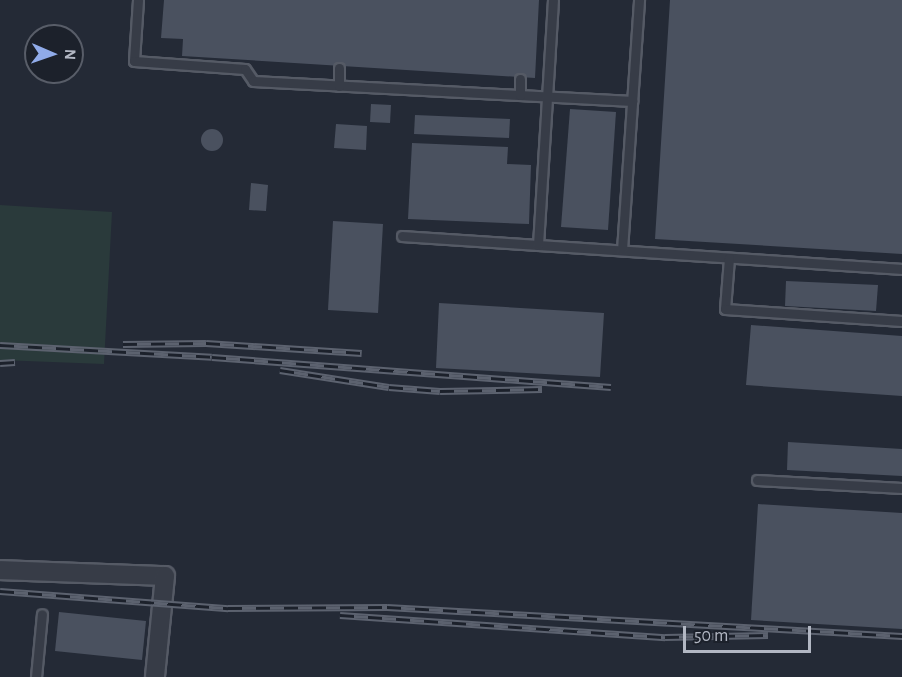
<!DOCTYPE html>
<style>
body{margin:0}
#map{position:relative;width:902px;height:677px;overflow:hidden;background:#242a36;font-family:"Alegreya Sans",sans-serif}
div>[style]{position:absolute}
.green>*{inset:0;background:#2a3a3b}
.building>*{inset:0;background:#4a515f}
.round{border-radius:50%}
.roads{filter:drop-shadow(2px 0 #555a65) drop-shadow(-2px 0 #555a65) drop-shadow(0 2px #555a65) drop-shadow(0 -2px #555a65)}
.lane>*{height:9px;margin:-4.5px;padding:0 4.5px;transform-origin:4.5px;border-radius:4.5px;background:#373c47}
.street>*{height:18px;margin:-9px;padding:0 9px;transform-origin:9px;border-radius:9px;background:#373c47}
.rail>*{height:7px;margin-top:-3.5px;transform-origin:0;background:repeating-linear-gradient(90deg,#1c212b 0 14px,#5c626f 0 28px);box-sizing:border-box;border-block:2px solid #5c626f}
span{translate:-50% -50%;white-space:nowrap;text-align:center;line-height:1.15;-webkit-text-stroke:5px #1c212b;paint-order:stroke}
.north{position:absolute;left:24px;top:24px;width:60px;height:60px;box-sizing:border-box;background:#1c212b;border:2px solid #585d68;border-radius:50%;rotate:92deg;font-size:16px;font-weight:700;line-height:24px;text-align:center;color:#b2b7c3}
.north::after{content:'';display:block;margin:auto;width:21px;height:27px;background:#90abe9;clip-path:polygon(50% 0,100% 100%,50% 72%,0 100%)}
.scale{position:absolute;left:683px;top:626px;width:128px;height:27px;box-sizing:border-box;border:3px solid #b2b7c3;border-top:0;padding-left:8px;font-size:18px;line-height:21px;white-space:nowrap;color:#b2b7c3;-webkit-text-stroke:4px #1c212b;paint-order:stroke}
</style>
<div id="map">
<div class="green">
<div style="clip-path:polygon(0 205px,112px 212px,104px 364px,0 360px)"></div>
</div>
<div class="building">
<div style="clip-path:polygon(164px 0,539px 0,535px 78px,182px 56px,183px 39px,161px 38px)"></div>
<div style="clip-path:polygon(670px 0,902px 0,902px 254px,655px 239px)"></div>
<div style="clip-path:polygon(371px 104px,391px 105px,390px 123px,370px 122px)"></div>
<div style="clip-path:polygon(570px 109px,616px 112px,608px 230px,561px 227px)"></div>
<div style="clip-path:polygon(415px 115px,510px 119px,509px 138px,414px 134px)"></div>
<div style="clip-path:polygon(336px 124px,367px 126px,366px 150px,334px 148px)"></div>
<div class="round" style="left:201px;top:129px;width:22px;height:22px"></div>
<div style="clip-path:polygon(412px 143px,508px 147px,507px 164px,531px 165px,529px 224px,408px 219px)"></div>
<div style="clip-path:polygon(251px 183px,268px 185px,266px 211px,249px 210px)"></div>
<div style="clip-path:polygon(333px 221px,383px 224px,378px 313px,328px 310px)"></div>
<div style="clip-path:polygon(786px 281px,878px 285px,876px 311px,785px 306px)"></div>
<div style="clip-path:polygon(439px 303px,604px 313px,600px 377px,436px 368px)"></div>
<div style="clip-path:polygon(751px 325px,902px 336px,902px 396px,746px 385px)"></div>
<div style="clip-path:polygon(788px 442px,902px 449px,902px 476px,787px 470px)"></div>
<div style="clip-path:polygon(758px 504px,902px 513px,902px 629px,751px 620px)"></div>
<div style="clip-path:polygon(59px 612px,146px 621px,142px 660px,55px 651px)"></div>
</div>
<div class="roads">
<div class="lane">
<div style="left:138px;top:0;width:61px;rotate:93.8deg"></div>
<div style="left:134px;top:61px;width:111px;rotate:4.1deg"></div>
<div style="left:245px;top:69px;width:14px;rotate:56deg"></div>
<div style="left:253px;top:81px;width:380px;rotate:3deg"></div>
<div style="left:339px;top:86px;width:18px;rotate:-90deg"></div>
<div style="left:520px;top:95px;width:16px;rotate:-90deg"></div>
<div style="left:402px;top:236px;width:501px;rotate:3.78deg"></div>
<div style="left:538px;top:245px;width:245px;rotate:-86.5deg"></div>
<div style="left:622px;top:250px;width:251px;rotate:-86.1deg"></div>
<div style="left:729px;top:258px;width:51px;rotate:94.5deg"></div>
<div style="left:725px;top:309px;width:177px;rotate:3.9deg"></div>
<div style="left:757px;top:480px;width:145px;rotate:3.2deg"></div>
<div style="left:36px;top:677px;width:63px;rotate:-84.6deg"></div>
</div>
<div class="street">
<div style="left:0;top:570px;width:165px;rotate:2.1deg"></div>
<div style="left:165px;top:576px;width:101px;rotate:95.7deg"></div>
</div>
</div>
<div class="rail">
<div style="left:123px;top:344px;width:83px;rotate:-0.7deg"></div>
<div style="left:206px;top:343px;width:156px;rotate:3.7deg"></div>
<div style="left:0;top:345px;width:212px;rotate:3.2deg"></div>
<div style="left:212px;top:357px;width:400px;rotate:4.3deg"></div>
<div style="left:0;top:363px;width:15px;rotate:-4deg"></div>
<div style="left:280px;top:370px;width:110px;rotate:8.9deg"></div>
<div style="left:389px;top:387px;width:51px;rotate:4.5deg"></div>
<div style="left:440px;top:391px;width:102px;rotate:-1.1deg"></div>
<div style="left:0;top:591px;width:229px;rotate:4.3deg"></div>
<div style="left:228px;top:608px;width:159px;rotate:-0.4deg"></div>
<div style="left:387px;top:607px;width:516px;rotate:3.22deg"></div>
<div style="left:340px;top:615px;width:326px;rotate:3.9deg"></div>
<div style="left:665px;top:637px;width:103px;rotate:-1.1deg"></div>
</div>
<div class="north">N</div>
<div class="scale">50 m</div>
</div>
